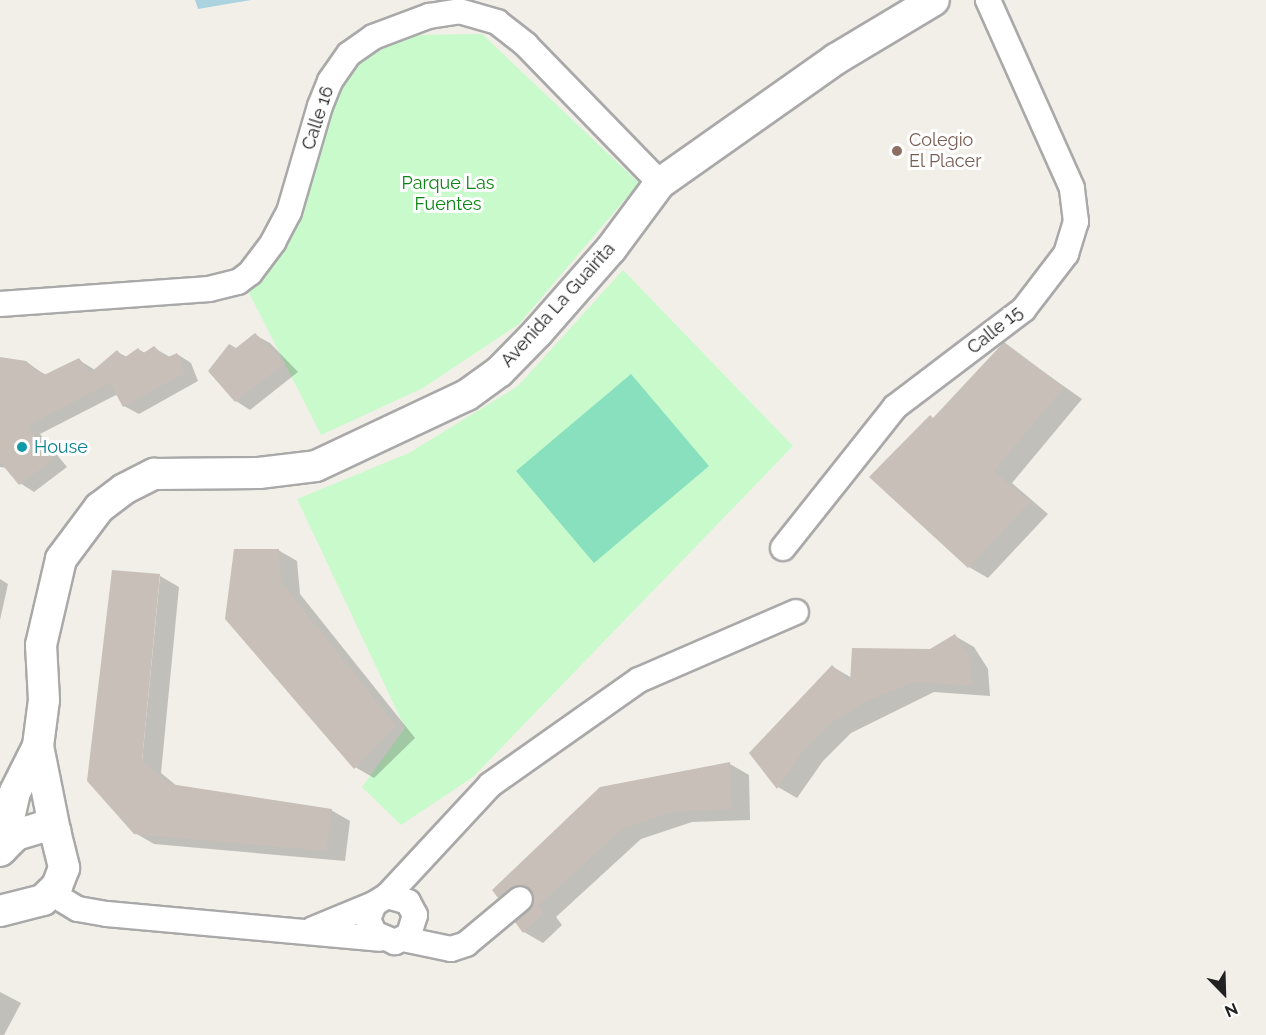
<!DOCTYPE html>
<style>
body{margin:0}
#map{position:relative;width:1266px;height:1035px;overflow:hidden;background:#f2efe9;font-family:Raleway,sans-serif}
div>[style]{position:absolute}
.park>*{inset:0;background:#c8facc}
.pitch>*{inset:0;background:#88e0be}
.water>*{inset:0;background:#aad3df}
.shadow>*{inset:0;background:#0003}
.building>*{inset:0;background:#c7bfb8}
.roads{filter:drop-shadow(2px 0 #a9a9a9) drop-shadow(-2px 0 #a9a9a9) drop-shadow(0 2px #a9a9a9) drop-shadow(0 -2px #a9a9a9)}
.minor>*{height:24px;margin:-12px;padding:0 12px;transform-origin:12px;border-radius:12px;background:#fff}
.tertiary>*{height:30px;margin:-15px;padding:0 15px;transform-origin:15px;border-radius:15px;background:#fff}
.dots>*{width:16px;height:16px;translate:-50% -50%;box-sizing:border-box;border:3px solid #fff;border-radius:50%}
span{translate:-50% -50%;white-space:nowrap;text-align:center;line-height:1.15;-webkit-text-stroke:6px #fff;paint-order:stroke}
.street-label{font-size:18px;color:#222}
.education-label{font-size:18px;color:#785e54}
.left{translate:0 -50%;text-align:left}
.park-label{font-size:18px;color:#0c8416}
.culture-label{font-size:18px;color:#0d838f}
.north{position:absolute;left:1194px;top:963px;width:60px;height:60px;-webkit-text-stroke:4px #fff;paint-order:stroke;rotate:157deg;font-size:16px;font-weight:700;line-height:24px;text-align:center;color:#222}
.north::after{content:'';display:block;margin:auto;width:21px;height:27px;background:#222;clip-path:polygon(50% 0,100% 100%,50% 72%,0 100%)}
</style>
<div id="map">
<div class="park">
<div style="clip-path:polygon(482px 34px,639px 183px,519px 324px,423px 388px,321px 435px,249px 293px,291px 234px,328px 113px,359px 62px,409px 35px)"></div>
<div style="clip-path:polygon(623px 270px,793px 446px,473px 777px,401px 825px,362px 787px,405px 728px,297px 499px,409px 453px,518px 386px)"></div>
</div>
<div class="pitch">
<div style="clip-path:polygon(631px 374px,709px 466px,594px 563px,516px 471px)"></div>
</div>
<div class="water">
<div style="clip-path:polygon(195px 0,251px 0,198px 9px)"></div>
</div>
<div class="shadow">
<div style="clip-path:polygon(255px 335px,270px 343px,298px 372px,250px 410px,236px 401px,236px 350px)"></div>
<div style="clip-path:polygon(1004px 344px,1082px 399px,1012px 483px,1048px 514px,988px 578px,969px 567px,871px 477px,934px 419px)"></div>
<div style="clip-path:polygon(154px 348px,170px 357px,177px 354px,191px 363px,198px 381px,139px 414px,124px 406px,118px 394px,40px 434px,67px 467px,34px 492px,20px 483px,7px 468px,0 467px,0 358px,25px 362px,46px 375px,79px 360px,95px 370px,117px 352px,127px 357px,138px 349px,145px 353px)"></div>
<div style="clip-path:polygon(235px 550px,278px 550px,297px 561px,300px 594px,415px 738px,374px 778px,355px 767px)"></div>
<div style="clip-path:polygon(160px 576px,179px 587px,161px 773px,177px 786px,331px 810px,350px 821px,345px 861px,154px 844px,135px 833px)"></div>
<div style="clip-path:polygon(0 579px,8px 584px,0 620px)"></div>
<div style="clip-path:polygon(955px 636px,974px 647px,988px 669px,990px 696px,934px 692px,851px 733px,823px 761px,797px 798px,778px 787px,751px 753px,833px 667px,852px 678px,931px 650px)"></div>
<div style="clip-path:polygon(730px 764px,749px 775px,750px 820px,692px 822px,641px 839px,556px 917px,562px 925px,543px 943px,524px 932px,517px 922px,535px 905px,534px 897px,518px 908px,494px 890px)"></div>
<div style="clip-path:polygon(0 992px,21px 1003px,4px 1035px,0 1035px)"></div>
</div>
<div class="building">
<div style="clip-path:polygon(255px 333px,285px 363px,235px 402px,208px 371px,229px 344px,236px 348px)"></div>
<div style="clip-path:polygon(1004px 342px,1064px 387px,994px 471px,1030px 502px,968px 568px,869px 477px,930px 415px,933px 418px)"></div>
<div style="clip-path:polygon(154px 346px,166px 358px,177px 353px,185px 373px,123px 407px,110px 383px,27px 426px,54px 459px,19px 485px,0 462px,0 357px,26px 361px,44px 375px,79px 358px,90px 373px,117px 350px,124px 358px,138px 348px,142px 354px)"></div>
<div style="clip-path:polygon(234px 549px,279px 549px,281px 582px,396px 726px,354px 769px,225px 619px)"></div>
<div style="clip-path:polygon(112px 570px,160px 574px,142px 761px,170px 784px,332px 809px,326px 851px,134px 834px,87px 781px)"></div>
<div style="clip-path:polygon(955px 634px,969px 657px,972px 686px,914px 682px,868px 701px,832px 722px,804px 750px,777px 789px,749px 753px,832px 665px,850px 683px,852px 648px,930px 649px)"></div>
<div style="clip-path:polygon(730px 762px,732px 809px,672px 812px,622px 829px,538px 906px,544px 913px,523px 933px,515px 922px,533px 904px,531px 890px,517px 885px,498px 898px,492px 890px,600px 787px)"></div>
</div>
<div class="roads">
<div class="minor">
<div style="left:0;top:304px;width:210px;rotate:-4.1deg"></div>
<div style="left:209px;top:289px;width:30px;rotate:-14deg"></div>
<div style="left:238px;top:282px;width:15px;rotate:-37deg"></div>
<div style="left:250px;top:273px;width:39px;rotate:-53deg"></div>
<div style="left:273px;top:242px;width:34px;rotate:-62deg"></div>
<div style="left:289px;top:212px;width:110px;rotate:-73.7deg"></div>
<div style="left:320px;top:106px;width:27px;rotate:-68deg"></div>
<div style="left:330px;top:81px;width:33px;rotate:-55deg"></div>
<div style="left:349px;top:54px;width:29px;rotate:-35deg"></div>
<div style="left:373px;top:37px;width:60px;rotate:-20.6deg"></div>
<div style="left:429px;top:16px;width:30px;rotate:-9deg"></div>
<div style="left:459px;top:11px;width:40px;rotate:16deg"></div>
<div style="left:497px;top:22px;width:37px;rotate:38deg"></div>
<div style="left:526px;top:45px;width:192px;rotate:45.8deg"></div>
<div style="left:783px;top:548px;width:180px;rotate:-51.5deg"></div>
<div style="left:895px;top:407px;width:161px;rotate:-37.2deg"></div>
<div style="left:1023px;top:310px;width:71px;rotate:-52.5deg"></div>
<div style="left:1066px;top:254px;width:34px;rotate:-73deg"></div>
<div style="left:1076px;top:222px;width:34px;rotate:-97deg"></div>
<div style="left:1072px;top:188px;width:206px;rotate:-114.1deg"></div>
<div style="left:51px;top:893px;width:31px;rotate:31deg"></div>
<div style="left:78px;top:909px;width:29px;rotate:10deg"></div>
<div style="left:107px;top:914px;width:274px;rotate:5.2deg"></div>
<div style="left:387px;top:896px;width:22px;rotate:16deg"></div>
<div style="left:408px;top:902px;width:15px;rotate:62deg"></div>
<div style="left:415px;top:915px;width:21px;rotate:107deg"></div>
<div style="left:409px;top:935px;width:16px;rotate:153deg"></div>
<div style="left:395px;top:942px;width:23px;rotate:-157deg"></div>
<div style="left:374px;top:933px;width:15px;rotate:-113deg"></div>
<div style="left:368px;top:919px;width:16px;rotate:-68deg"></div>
<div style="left:374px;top:904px;width:15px;rotate:-32deg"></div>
<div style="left:387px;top:896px;width:151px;rotate:-47.1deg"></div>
<div style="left:490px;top:785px;width:182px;rotate:-35.2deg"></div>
<div style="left:639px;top:680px;width:171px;rotate:-23.4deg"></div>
<div style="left:313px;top:929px;width:66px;rotate:-22.3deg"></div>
<div style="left:403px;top:939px;width:49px;rotate:11.8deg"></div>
<div style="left:451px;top:949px;width:16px;rotate:-18deg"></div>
<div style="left:466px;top:944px;width:70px;rotate:-39.8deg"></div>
</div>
<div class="tertiary">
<div style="left:38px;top:746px;width:87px;rotate:78.7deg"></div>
<div style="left:2px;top:849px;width:58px;rotate:-77.2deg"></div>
<div style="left:15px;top:792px;width:51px;rotate:-63.4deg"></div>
<div style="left:38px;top:746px;width:46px;rotate:-82.6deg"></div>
<div style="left:44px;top:700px;width:55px;rotate:-93.1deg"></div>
<div style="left:41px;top:645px;width:88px;rotate:-76.9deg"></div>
<div style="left:61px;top:559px;width:64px;rotate:-53.3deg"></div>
<div style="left:99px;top:508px;width:31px;rotate:-37deg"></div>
<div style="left:124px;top:489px;width:34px;rotate:-27deg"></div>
<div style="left:154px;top:474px;width:105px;rotate:-0.5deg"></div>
<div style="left:259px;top:473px;width:57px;rotate:-7deg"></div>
<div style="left:316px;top:466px;width:167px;rotate:-25.2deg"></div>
<div style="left:467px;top:395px;width:39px;rotate:-36deg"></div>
<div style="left:499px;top:372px;width:56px;rotate:-45.7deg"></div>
<div style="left:538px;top:332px;width:111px;rotate:-48.7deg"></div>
<div style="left:611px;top:249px;width:82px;rotate:-53.4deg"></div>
<div style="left:660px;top:183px;width:215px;rotate:-35.2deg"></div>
<div style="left:836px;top:59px;width:114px;rotate:-31deg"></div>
<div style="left:0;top:851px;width:23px;rotate:-45deg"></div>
<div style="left:16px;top:835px;width:27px;rotate:-17deg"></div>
<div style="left:42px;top:827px;width:14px;rotate:17deg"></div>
<div style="left:55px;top:831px;width:38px;rotate:76deg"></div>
<div style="left:64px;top:868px;width:19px;rotate:111deg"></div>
<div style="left:57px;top:886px;width:20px;rotate:135deg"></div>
<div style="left:43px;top:900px;width:44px;rotate:165.7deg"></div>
</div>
</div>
<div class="dots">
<div style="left:897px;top:151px;background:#8d6e63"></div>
<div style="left:22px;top:447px;background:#0f9aa8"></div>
</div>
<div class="street-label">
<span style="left:318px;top:118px;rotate:-72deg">Calle 16</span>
<span style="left:558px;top:305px;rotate:-48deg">Avenida La Guairita</span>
<span style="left:995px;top:330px;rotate:-39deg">Calle 15</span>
</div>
<div class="education-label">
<span class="left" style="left:909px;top:151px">Colegio<br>El Placer</span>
</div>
<div class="park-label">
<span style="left:448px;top:194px">Parque Las<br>Fuentes</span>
</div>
<div class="culture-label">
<span class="left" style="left:34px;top:447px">House</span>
</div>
<div class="north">N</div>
</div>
